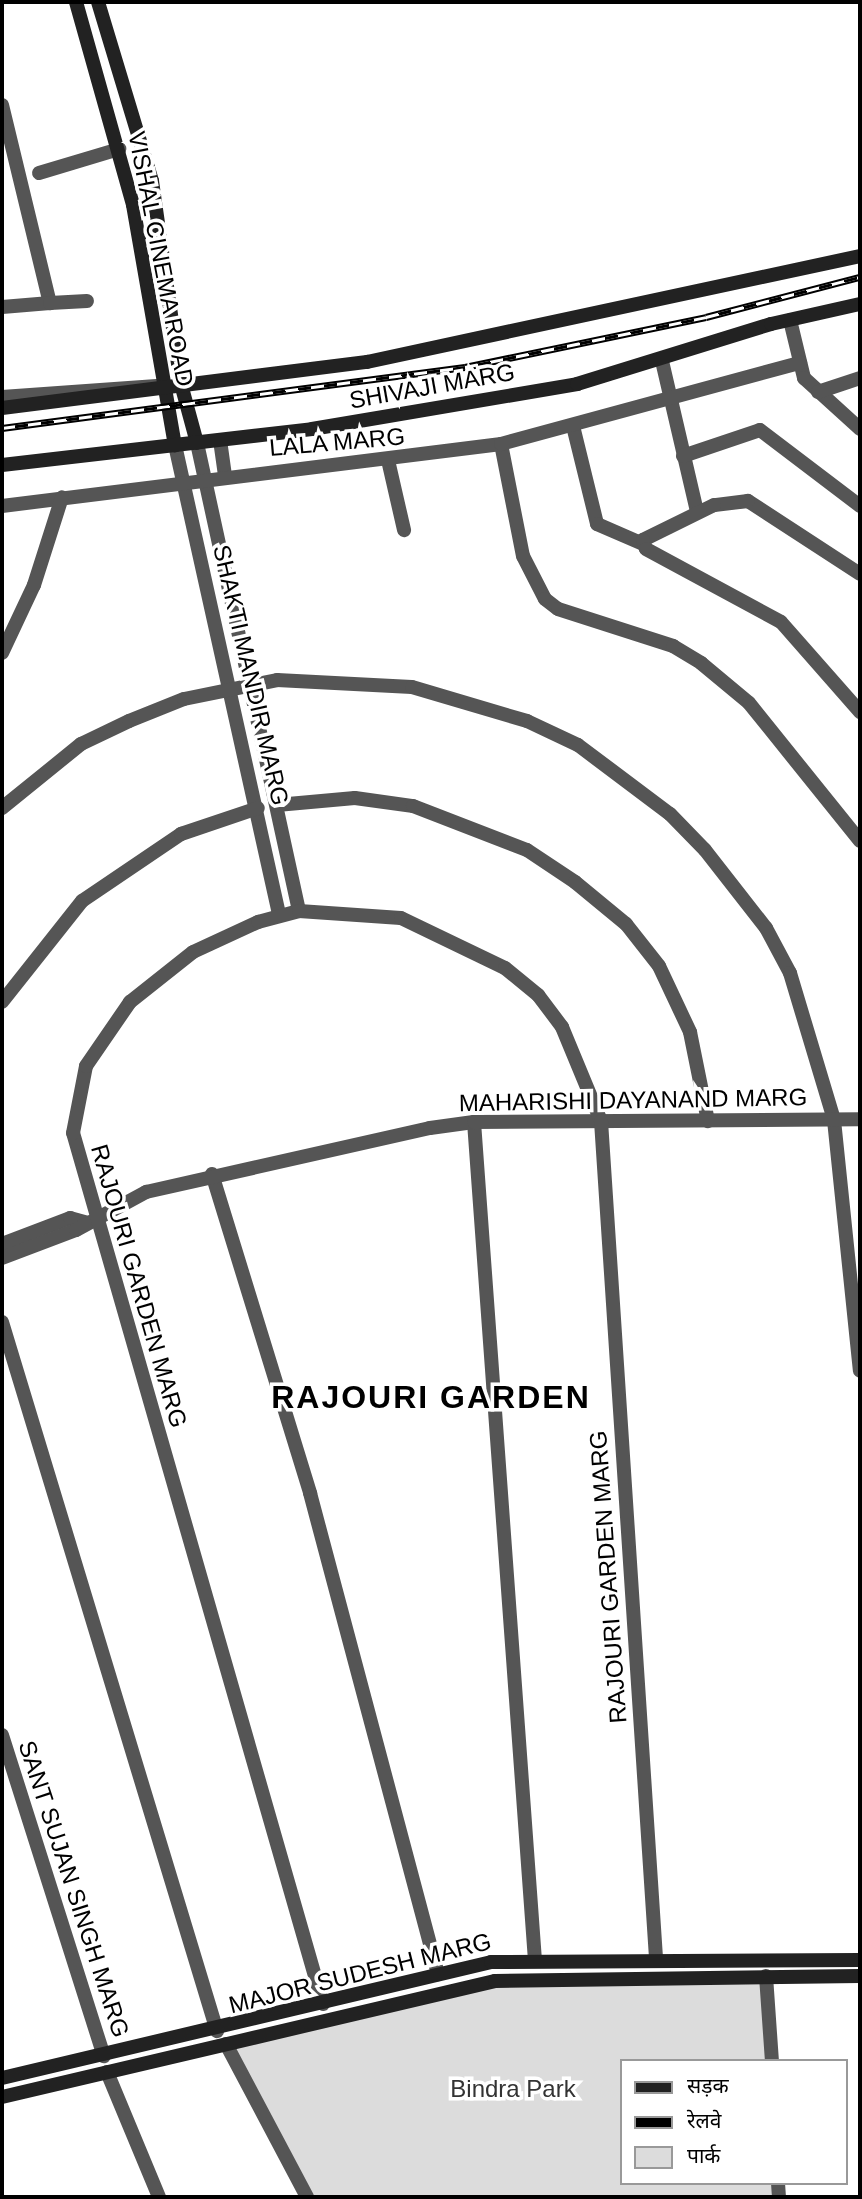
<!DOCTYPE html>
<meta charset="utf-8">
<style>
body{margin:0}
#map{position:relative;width:862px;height:2199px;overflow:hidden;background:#fff;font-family:Arial,"Noto Sans Devanagari",sans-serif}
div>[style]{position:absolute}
.green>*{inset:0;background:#dcdcdc}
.street>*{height:14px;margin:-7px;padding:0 7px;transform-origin:7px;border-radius:7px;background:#555}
.secondary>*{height:14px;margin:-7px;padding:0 7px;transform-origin:7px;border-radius:7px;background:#222}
.rail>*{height:7px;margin-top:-3.5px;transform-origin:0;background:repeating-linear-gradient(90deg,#fff 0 13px,#000 0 26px);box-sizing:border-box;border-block:2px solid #000}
span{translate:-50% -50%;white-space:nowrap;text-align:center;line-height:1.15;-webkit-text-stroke:7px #fff;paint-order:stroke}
.street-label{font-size:24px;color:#000}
.park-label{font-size:24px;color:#333}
.district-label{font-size:32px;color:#000;font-weight:700;letter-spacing:2px}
.frame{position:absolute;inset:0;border:4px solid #000;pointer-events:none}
.legend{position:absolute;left:620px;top:2059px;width:228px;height:126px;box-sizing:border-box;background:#fff;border:2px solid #999;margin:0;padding:9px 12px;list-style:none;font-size:21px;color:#000}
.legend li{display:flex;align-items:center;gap:14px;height:35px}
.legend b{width:35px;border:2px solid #999}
</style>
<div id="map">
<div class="green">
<div style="clip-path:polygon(766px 1976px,772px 2061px,622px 2061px,622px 2183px,778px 2183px,779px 2197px,307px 2197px,226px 2044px,495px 1981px)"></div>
</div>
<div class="street">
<div style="left:2px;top:105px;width:204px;rotate:76.4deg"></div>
<div style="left:50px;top:303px;width:48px;rotate:175.2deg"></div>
<div style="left:39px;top:173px;width:84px;rotate:-16.7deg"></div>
<div style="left:50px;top:303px;width:37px;rotate:-3deg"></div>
<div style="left:790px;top:320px;width:60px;rotate:76.4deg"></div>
<div style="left:804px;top:378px;width:76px;rotate:42.3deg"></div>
<div style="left:662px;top:361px;width:154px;rotate:76.9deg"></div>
<div style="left:818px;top:392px;width:44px;rotate:-18.4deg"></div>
<div style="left:2px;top:397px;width:155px;rotate:-4.1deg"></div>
<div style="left:573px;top:426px;width:101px;rotate:76.2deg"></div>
<div style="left:597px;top:524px;width:50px;rotate:23.5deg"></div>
<div style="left:220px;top:440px;width:36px;rotate:82deg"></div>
<div style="left:197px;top:443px;width:479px;rotate:77.7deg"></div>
<div style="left:501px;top:444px;width:114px;rotate:78.9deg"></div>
<div style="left:523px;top:556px;width:48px;rotate:62.9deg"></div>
<div style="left:545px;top:599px;width:16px;rotate:38deg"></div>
<div style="left:558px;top:609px;width:121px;rotate:17.8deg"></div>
<div style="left:673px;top:646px;width:33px;rotate:31deg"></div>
<div style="left:701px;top:663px;width:62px;rotate:39.8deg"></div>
<div style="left:749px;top:703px;width:177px;rotate:51.2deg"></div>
<div style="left:175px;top:445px;width:482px;rotate:77.5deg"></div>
<div style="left:683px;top:456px;width:81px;rotate:-18.7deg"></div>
<div style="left:760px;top:430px;width:126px;rotate:37.2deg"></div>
<div style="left:388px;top:460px;width:72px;rotate:77.1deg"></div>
<div style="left:2px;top:506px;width:503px;rotate:-7.08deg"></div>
<div style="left:501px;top:444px;width:310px;rotate:-15.2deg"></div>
<div style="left:860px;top:574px;width:134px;rotate:-146.9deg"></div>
<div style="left:748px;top:501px;width:34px;rotate:173deg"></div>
<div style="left:714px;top:505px;width:79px;rotate:153.8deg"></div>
<div style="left:643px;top:540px;width:9px;rotate:72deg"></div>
<div style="left:646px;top:549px;width:153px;rotate:28.4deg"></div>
<div style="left:781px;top:622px;width:120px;rotate:48.7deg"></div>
<div style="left:2px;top:653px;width:75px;rotate:-64.8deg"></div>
<div style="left:34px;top:585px;width:92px;rotate:-72.3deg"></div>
<div style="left:277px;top:805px;width:78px;rotate:-5.1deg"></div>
<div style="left:355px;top:798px;width:59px;rotate:7.9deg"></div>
<div style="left:413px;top:806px;width:122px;rotate:21.1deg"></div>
<div style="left:527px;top:850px;width:58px;rotate:33.7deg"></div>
<div style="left:575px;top:882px;width:66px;rotate:39.5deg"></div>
<div style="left:626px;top:924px;width:53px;rotate:51.8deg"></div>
<div style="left:659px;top:966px;width:73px;rotate:64.8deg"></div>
<div style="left:690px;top:1032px;width:91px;rotate:78.6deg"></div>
<div style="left:2px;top:808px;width:102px;rotate:-39deg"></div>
<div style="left:81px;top:744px;width:53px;rotate:-25.6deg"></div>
<div style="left:129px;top:721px;width:59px;rotate:-21.8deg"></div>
<div style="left:184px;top:699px;width:95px;rotate:-11.5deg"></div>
<div style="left:277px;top:680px;width:135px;rotate:3deg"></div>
<div style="left:412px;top:687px;width:120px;rotate:16.5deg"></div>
<div style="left:527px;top:721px;width:56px;rotate:25.2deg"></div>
<div style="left:578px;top:745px;width:115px;rotate:36.9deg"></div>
<div style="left:670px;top:814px;width:50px;rotate:45.8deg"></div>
<div style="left:705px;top:850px;width:99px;rotate:52deg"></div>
<div style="left:766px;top:928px;width:51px;rotate:61.9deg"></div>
<div style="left:790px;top:973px;width:153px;rotate:73.3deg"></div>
<div style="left:834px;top:1120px;width:252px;rotate:84.1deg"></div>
<div style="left:2px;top:1002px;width:129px;rotate:-51.6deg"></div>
<div style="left:82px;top:901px;width:120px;rotate:-34.1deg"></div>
<div style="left:181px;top:834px;width:81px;rotate:-18.7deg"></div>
<div style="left:474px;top:1122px;width:841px;rotate:85.84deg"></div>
<div style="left:212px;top:1174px;width:334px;rotate:72.9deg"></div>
<div style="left:310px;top:1493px;width:498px;rotate:75.1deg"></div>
<div style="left:2px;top:1244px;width:73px;rotate:-20.9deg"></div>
<div style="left:70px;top:1218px;width:16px;rotate:15deg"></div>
<div style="left:2px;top:1258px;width:79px;rotate:-20.7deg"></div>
<div style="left:76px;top:1230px;width:80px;rotate:-28.5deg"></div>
<div style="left:146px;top:1192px;width:291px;rotate:-12.7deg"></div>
<div style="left:430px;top:1128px;width:44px;rotate:-7.8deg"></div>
<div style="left:474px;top:1122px;width:386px;rotate:-0.4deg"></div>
<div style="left:2px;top:1322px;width:741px;rotate:73.13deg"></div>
<div style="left:2px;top:1735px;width:337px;rotate:72.4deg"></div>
<div style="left:766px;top:1976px;width:85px;rotate:86deg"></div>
<div style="left:323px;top:2004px;width:906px;rotate:-106.01deg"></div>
<div style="left:73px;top:1133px;width:68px;rotate:-79deg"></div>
<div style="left:86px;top:1066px;width:78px;rotate:-55.5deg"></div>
<div style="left:130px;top:1002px;width:80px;rotate:-38.4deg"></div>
<div style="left:193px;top:952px;width:72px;rotate:-24.8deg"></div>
<div style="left:258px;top:922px;width:42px;rotate:-15deg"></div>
<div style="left:299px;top:911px;width:102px;rotate:3.9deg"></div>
<div style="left:401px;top:918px;width:115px;rotate:25.7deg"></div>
<div style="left:505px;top:968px;width:43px;rotate:39.3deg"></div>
<div style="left:538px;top:995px;width:40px;rotate:53deg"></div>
<div style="left:562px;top:1027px;width:102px;rotate:67.5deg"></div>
<div style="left:601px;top:1121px;width:840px;rotate:86.24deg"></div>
<div style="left:226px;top:2044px;width:173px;rotate:62.1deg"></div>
<div style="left:107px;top:2072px;width:135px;rotate:67.4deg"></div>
<div style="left:778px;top:2183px;width:14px;rotate:86deg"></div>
</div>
<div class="secondary">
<div style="left:76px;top:2px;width:211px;rotate:74.3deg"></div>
<div style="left:133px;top:205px;width:244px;rotate:80.1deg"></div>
<div style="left:98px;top:2px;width:187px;rotate:73.2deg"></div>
<div style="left:152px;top:181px;width:205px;rotate:81.9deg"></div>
<div style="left:181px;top:384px;width:61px;rotate:74.8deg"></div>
<div style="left:2px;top:408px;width:368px;rotate:-7.2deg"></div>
<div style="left:367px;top:362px;width:504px;rotate:-12.13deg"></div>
<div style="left:2px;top:465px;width:312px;rotate:-6.6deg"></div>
<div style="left:312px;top:429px;width:269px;rotate:-9.6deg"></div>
<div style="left:577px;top:384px;width:203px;rotate:-17.2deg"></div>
<div style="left:771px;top:324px;width:91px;rotate:-12.7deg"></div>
<div style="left:2px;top:2078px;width:503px;rotate:-13.34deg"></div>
<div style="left:491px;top:1962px;width:369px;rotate:-0.3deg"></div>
<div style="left:2px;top:2097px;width:506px;rotate:-13.24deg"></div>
<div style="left:495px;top:1981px;width:365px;rotate:-0.8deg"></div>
</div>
<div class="rail">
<div style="left:2px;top:428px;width:467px;rotate:-7.5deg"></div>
<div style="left:465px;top:367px;width:246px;rotate:-11.7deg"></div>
<div style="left:706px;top:317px;width:159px;rotate:-14.6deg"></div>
</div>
<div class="street-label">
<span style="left:161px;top:259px;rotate:79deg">VISHAL CINEMA ROAD</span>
<span style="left:432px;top:386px;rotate:-10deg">SHIVAJI MARG</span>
<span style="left:337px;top:442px;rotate:-5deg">LALA MARG</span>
<span style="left:251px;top:675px;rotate:77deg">SHAKTI MANDIR MARG</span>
<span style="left:633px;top:1100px;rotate:-1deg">MAHARISHI DAYANAND MARG</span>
<span style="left:139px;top:1286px;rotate:74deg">RAJOURI GARDEN MARG</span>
<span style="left:608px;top:1577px;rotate:-94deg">RAJOURI GARDEN MARG</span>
<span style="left:74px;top:1889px;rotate:72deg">SANT SUJAN SINGH MARG</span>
<span style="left:360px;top:1973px;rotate:-14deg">MAJOR SUDESH MARG</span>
</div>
<div class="park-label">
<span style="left:513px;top:2089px">Bindra Park</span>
</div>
<div class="district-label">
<span style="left:431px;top:1397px">RAJOURI GARDEN</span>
</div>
<div class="frame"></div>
<ul class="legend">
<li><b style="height:9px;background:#222"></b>सड़क</li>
<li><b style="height:9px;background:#000"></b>रेलवे</li>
<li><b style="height:19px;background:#dcdcdc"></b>पार्क</li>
</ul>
</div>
